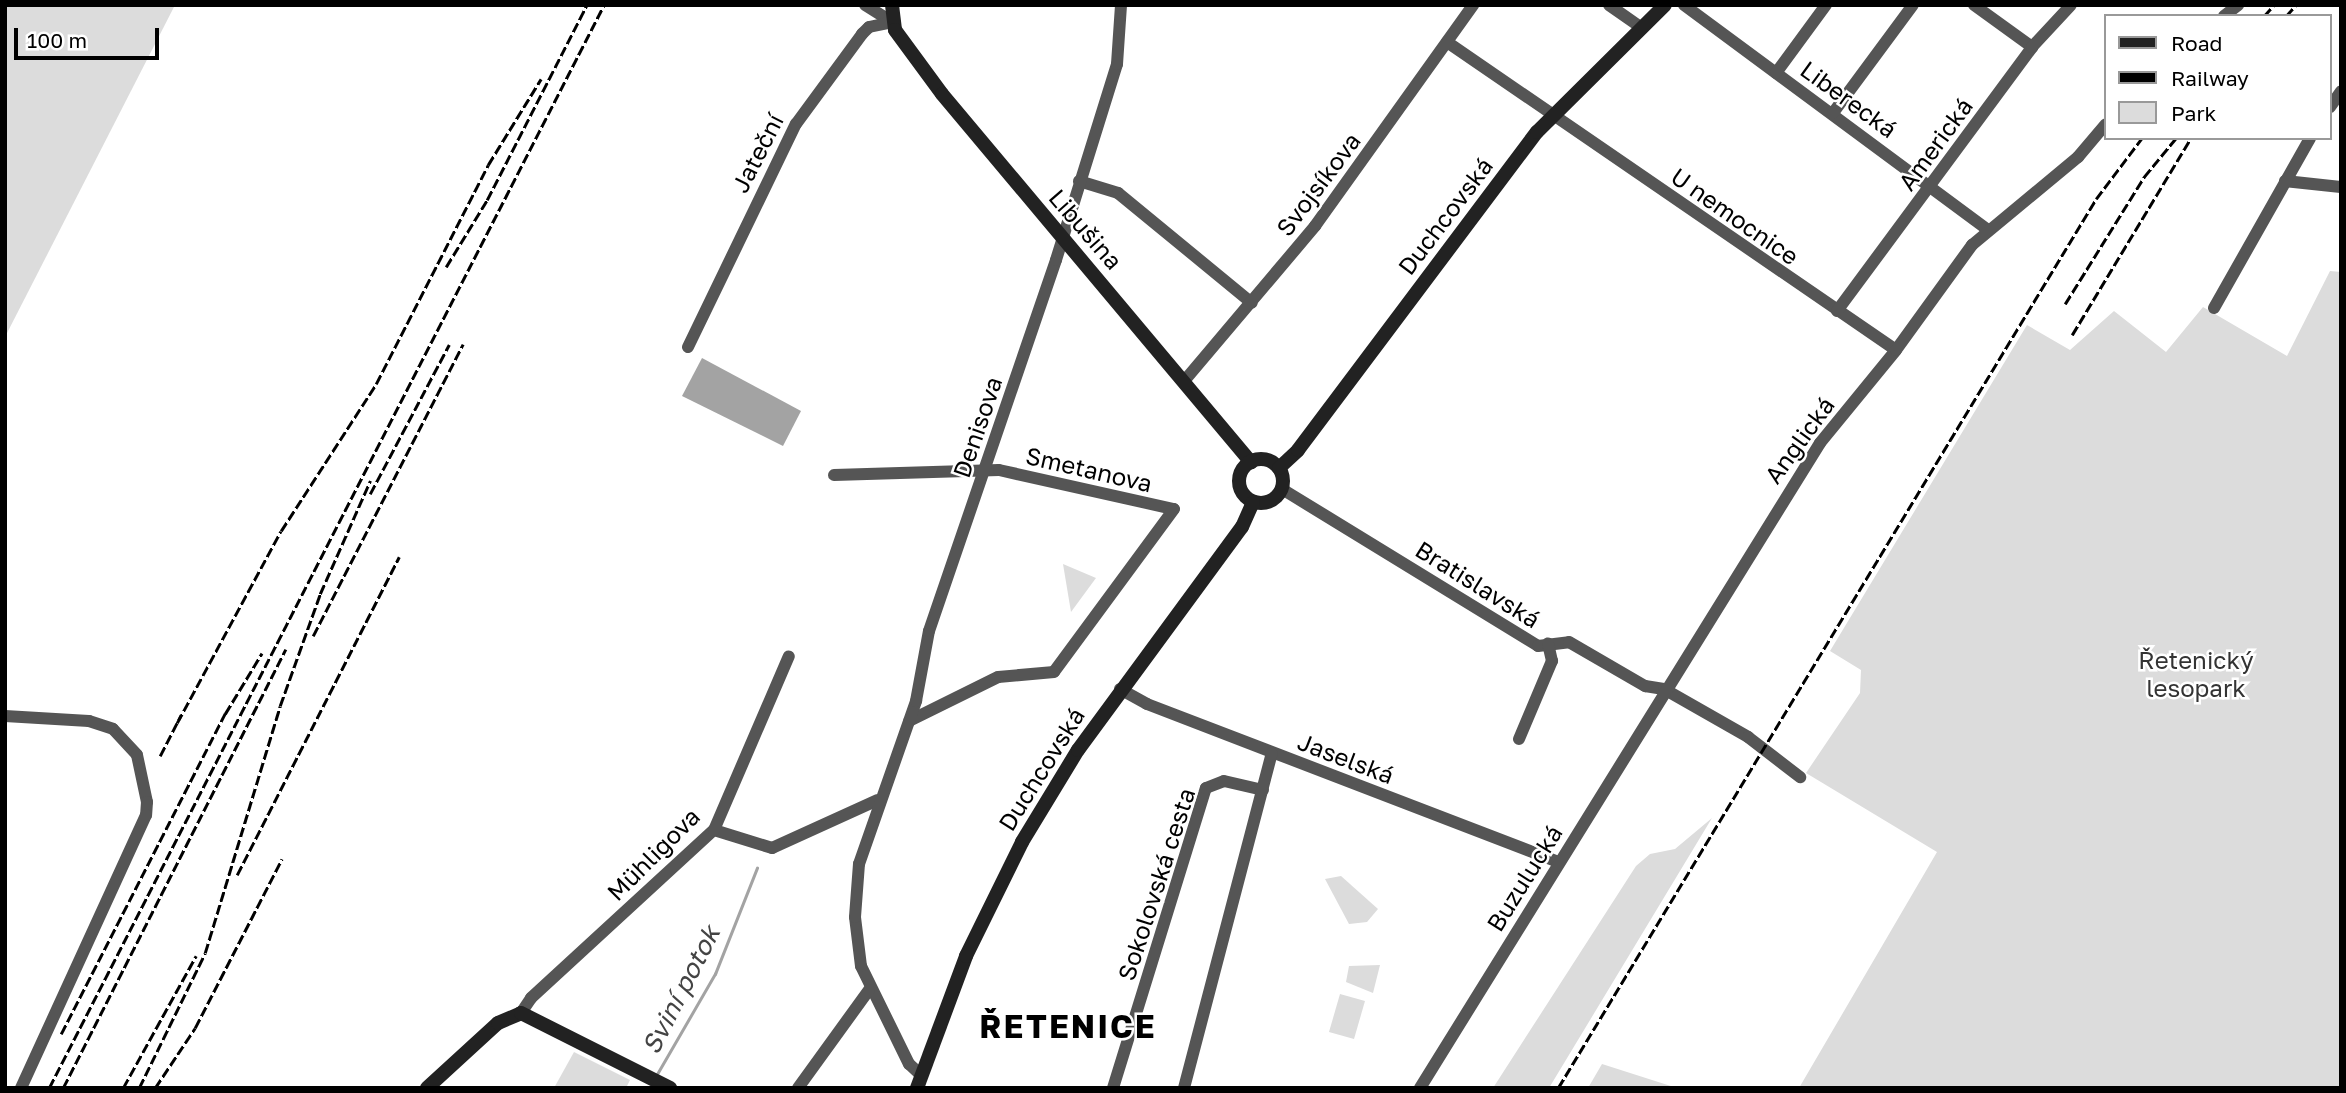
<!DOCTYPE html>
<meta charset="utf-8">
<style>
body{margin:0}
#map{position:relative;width:2346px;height:1093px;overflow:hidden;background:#fff;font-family:"Golos Text",sans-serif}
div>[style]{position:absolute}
.green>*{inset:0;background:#dcdcdc}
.water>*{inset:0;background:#a3a3a3}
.stream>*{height:2.5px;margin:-1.25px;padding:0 1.25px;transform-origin:1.25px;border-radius:1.25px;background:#a3a3a3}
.street>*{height:12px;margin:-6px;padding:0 6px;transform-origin:6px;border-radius:6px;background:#555}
.secondary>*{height:14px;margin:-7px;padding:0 7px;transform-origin:7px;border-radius:7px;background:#222}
.secondary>.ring{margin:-7px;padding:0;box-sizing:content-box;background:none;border:14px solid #222;border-radius:50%}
.rail>*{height:2.5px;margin-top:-1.25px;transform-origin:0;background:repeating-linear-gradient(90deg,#000 0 10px,transparent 0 13.5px)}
span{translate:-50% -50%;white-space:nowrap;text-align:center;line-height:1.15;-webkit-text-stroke:5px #fff;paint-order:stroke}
.street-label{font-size:24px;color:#000}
.park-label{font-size:24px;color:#333}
.water-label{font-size:26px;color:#444;font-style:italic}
.district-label{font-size:32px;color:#000;font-weight:700;letter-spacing:2px}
.frame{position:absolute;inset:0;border:7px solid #000;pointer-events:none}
.legend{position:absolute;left:2104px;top:14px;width:228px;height:126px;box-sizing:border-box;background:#fff;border:2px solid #999;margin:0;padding:9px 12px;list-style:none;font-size:21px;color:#000}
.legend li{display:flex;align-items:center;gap:14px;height:35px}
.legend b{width:35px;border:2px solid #999}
.scale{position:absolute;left:14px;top:28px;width:145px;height:32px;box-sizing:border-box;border:4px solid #000;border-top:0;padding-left:9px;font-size:21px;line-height:24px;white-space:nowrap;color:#000;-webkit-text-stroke:5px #fff;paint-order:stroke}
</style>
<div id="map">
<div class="green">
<div style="clip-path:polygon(5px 5px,175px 5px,5px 337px)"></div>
<div style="clip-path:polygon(2330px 271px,2341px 272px,2341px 1088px,1799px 1088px,1937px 852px,1806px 773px,1860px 693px,1861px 670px,1830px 651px,2027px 325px,2070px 350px,2114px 311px,2166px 352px,2203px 307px,2287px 356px)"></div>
<div style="clip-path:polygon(1063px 564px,1096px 578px,1071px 612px)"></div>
<div style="clip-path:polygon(1712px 818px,1549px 1088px,1493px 1088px,1636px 866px,1650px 854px,1675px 849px)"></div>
<div style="clip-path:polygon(1341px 876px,1378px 909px,1367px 922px,1349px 924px,1325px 879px)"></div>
<div style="clip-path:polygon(1380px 965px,1373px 993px,1346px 982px,1349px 966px)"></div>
<div style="clip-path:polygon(1340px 994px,1365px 1001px,1354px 1039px,1329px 1032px)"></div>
<div style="clip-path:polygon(574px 1052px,630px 1080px,626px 1088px,554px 1088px)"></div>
<div style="clip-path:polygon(1602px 1064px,1677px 1088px,1588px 1088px)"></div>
</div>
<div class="water">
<div style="clip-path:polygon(702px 358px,801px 411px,783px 446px,682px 396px)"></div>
</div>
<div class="stream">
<div style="left:656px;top:1076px;width:118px;rotate:-60deg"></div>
<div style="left:715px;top:974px;width:114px;rotate:-68.4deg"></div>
</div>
<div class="street">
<div style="left:865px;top:5px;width:31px;rotate:32deg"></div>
<div style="left:1609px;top:5px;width:39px;rotate:35deg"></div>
<div style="left:1684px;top:5px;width:377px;rotate:36.5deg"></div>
<div style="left:1974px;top:5px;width:72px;rotate:35.9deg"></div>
<div style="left:2224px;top:16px;width:18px;rotate:-38deg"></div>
<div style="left:1447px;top:42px;width:544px;rotate:34.45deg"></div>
<div style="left:1776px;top:73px;width:84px;rotate:-53.7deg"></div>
<div style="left:2330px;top:107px;width:19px;rotate:-55deg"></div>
<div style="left:1833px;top:113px;width:134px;rotate:-53.5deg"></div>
<div style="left:1079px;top:181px;width:41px;rotate:17.1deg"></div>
<div style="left:1118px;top:193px;width:173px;rotate:39.4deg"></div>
<div style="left:2285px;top:181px;width:56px;rotate:6.1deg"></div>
<div style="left:2214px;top:308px;width:195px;rotate:-60.5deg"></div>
<div style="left:1837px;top:311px;width:328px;rotate:-53.5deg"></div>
<div style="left:2032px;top:47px;width:57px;rotate:-47.1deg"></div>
<div style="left:688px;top:347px;width:248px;rotate:-64.2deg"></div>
<div style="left:796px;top:124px;width:112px;rotate:-53.7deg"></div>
<div style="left:862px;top:34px;width:10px;rotate:-45deg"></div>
<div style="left:869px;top:27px;width:24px;rotate:-12deg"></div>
<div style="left:1185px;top:380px;width:202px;rotate:-49.8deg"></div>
<div style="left:1315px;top:226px;width:272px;rotate:-54.4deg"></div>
<div style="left:834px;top:475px;width:165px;rotate:-1.7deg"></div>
<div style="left:999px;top:470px;width:179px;rotate:12.6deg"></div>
<div style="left:1174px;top:509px;width:202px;rotate:126.4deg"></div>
<div style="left:1054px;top:672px;width:56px;rotate:174.9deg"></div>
<div style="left:998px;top:677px;width:99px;rotate:153.7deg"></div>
<div style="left:1282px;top:489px;width:300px;rotate:31.5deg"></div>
<div style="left:1538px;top:646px;width:31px;rotate:-7deg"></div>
<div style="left:1569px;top:642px;width:88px;rotate:30.1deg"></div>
<div style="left:1645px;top:686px;width:19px;rotate:9deg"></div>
<div style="left:1664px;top:689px;width:97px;rotate:29.7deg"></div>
<div style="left:1748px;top:737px;width:66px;rotate:37.6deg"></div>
<div style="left:1120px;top:689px;width:31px;rotate:29deg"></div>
<div style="left:1147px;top:704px;width:441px;rotate:21deg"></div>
<div style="left:5px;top:716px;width:84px;rotate:3.4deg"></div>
<div style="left:89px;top:721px;width:25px;rotate:18deg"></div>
<div style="left:113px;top:729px;width:35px;rotate:47deg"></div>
<div style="left:137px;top:755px;width:48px;rotate:78deg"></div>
<div style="left:147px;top:802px;width:13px;rotate:94deg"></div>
<div style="left:146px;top:815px;width:300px;rotate:114.6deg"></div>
<div style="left:1519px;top:739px;width:85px;rotate:-67.1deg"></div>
<div style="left:1552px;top:661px;width:18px;rotate:-103deg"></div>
<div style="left:714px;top:830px;width:61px;rotate:17.2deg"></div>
<div style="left:772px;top:848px;width:116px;rotate:-24.4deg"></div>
<div style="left:521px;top:1013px;width:18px;rotate:-56deg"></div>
<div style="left:531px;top:998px;width:248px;rotate:-42.6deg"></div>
<div style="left:714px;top:830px;width:189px;rotate:-66.7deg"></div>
<div style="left:921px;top:1075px;width:16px;rotate:-137deg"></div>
<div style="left:909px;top:1064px;width:109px;rotate:-116.1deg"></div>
<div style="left:861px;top:966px;width:49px;rotate:-97deg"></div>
<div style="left:855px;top:917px;width:53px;rotate:-85.7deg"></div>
<div style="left:859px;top:864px;width:173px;rotate:-70.7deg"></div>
<div style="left:916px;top:701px;width:71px;rotate:-79.5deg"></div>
<div style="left:929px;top:631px;width:392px;rotate:-71.1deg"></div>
<div style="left:1056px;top:260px;width:205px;rotate:-72.7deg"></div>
<div style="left:1117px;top:64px;width:59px;rotate:-86.1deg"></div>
<div style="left:798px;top:1088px;width:121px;rotate:-54.1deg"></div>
<div style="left:1113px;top:1088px;width:314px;rotate:-72.8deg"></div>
<div style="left:1206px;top:788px;width:19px;rotate:-21deg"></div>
<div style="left:1224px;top:781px;width:40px;rotate:13deg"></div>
<div style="left:1184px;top:1088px;width:346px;rotate:-75.3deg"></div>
<div style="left:1420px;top:1088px;width:759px;rotate:-58.19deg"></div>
<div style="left:1820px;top:443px;width:120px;rotate:-50.7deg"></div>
<div style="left:1896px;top:350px;width:130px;rotate:-54.1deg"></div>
<div style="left:1972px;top:245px;width:138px;rotate:-39.7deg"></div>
<div style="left:2078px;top:157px;width:43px;rotate:-49.7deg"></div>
</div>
<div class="secondary">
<div style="left:892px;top:5px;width:25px;rotate:83deg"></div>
<div style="left:895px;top:30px;width:79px;rotate:53.7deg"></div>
<div style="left:942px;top:94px;width:481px;rotate:50deg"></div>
<div class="ring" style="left:1239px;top:459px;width:30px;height:30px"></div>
<div style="left:1279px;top:468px;width:26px;rotate:-43deg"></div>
<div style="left:1298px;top:450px;width:398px;rotate:-53.1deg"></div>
<div style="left:1537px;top:132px;width:180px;rotate:-44.8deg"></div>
<div style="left:427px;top:1088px;width:96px;rotate:-42.5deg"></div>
<div style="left:498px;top:1023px;width:25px;rotate:-23deg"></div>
<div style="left:521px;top:1013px;width:167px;rotate:26.7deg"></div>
<div style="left:917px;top:1088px;width:141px;rotate:-69.6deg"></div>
<div style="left:966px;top:956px;width:127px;rotate:-63.8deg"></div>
<div style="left:1022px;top:842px;width:108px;rotate:-58.7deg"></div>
<div style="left:1078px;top:750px;width:277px;rotate:-53.7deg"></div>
<div style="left:1242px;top:527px;width:27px;rotate:-66deg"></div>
</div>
<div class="rail">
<div style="left:2264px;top:16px;width:15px;rotate:-48deg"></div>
<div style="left:2286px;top:16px;width:15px;rotate:-48deg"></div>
<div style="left:446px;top:267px;width:79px;rotate:-58.5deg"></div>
<div style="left:487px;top:200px;width:219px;rotate:-62.9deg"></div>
<div style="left:2065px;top:304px;width:150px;rotate:-58.1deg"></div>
<div style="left:2144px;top:177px;width:50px;rotate:-50.6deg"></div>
<div style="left:2072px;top:335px;width:230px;rotate:-58.9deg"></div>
<div style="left:370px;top:494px;width:169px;rotate:-62.1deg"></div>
<div style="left:313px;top:636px;width:328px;rotate:-62.8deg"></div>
<div style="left:177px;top:723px;width:218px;rotate:-61.6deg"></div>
<div style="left:281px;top:531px;width:175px;rotate:-57.1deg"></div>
<div style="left:376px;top:384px;width:246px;rotate:-62.9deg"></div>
<div style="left:488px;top:165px;width:101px;rotate:-58.4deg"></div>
<div style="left:160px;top:756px;width:46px;rotate:-62.9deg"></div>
<div style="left:237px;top:875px;width:357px;rotate:-63deg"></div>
<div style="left:61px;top:1034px;width:360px;rotate:-62.9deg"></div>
<div style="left:225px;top:714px;width:71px;rotate:-58.8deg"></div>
<div style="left:49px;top:1088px;width:1217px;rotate:-62.87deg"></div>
<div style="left:63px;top:1088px;width:492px;rotate:-63.1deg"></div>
<div style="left:123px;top:1088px;width:151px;rotate:-61.1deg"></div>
<div style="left:139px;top:1088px;width:150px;rotate:-63.9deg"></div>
<div style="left:205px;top:953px;width:258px;rotate:-73.1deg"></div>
<div style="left:280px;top:706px;width:119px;rotate:-70.3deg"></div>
<div style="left:320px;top:594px;width:124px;rotate:-66.1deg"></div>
<div style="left:155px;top:1088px;width:72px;rotate:-56.3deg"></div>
<div style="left:195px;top:1028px;width:190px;rotate:-62.8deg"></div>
<div style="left:1558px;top:1088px;width:1039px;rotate:-58.82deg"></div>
<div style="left:2096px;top:199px;width:76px;rotate:-53deg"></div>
</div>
<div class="street-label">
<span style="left:1849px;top:99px;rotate:36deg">Liberecká</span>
<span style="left:1935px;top:144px;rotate:-54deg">Americká</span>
<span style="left:757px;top:153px;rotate:-63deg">Jateční</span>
<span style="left:1318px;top:184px;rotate:-53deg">Svojsíkova</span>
<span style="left:1445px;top:216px;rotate:-53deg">Duchcovská</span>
<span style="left:1735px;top:216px;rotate:35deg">U nemocnice</span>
<span style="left:1086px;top:229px;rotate:49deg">Libušina</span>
<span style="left:977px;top:427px;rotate:-71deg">Denisova</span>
<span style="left:1799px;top:440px;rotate:-54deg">Anglická</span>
<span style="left:1089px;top:469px;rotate:13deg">Smetanova</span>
<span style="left:1478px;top:584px;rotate:32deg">Bratislavská</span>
<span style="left:1346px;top:758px;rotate:21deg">Jaselská</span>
<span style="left:1041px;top:769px;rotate:-58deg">Duchcovská</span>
<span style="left:653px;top:854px;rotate:-45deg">Mühligova</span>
<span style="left:1524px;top:878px;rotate:-58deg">Buzulucká</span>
<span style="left:1156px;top:884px;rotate:-72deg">Sokolovská cesta</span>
</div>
<div class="park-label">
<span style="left:2196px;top:674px">Řetenický<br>lesopark</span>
</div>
<div class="water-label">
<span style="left:681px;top:990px;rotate:-63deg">Sviní potok</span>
</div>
<div class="district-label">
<span style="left:1068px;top:1026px">ŘETENICE</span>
</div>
<div class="frame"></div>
<ul class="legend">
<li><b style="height:9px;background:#222"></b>Road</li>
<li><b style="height:9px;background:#000"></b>Railway</li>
<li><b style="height:19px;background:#dcdcdc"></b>Park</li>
</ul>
<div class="scale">100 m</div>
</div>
